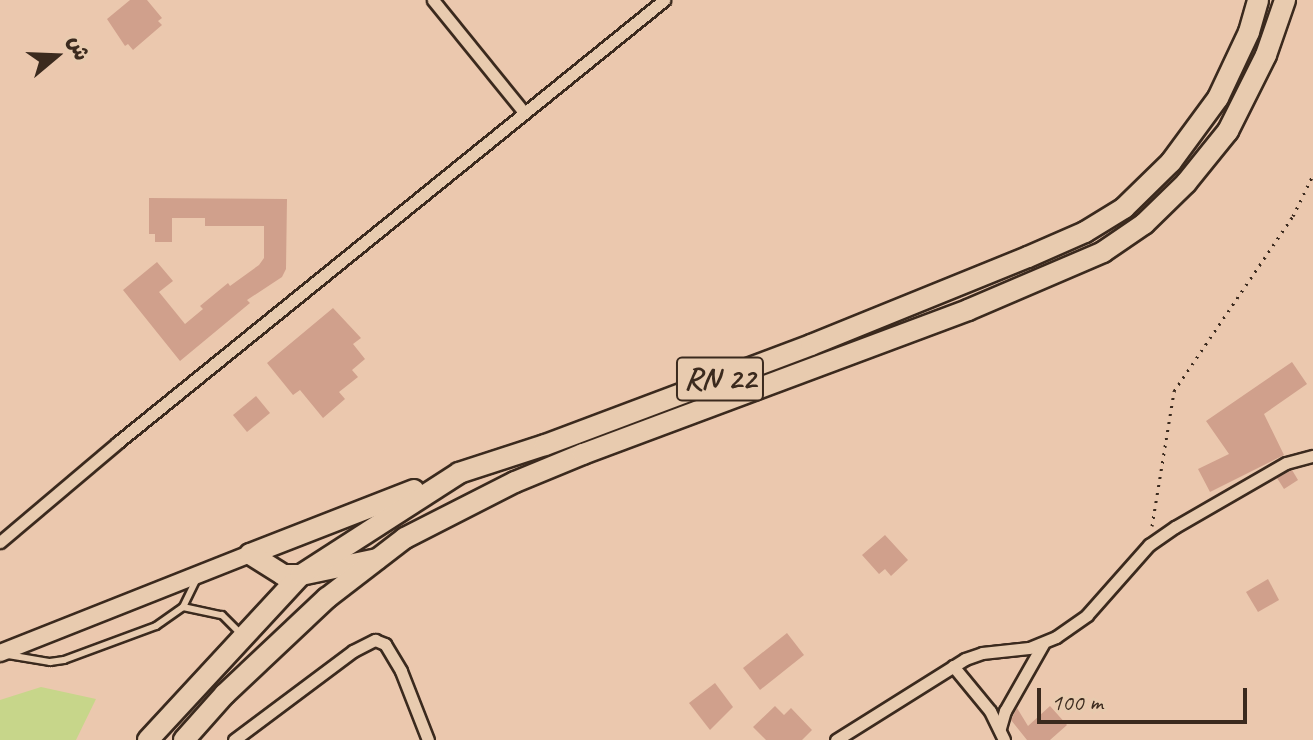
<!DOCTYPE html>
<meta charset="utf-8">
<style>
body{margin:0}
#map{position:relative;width:1313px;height:740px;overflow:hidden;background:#ebc8ae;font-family:Caveat,"Playpen Sans Arabic",sans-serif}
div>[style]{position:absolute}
.green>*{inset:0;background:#c7d68a}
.building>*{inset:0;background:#d0a08c}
.path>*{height:3px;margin-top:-1.5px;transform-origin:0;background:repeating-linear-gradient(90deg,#3b2a1e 0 2px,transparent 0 8px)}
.roads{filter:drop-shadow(2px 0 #3b2a1e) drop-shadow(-2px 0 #3b2a1e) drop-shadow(0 2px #3b2a1e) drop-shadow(0 -2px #3b2a1e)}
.lane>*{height:6px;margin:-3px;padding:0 3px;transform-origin:3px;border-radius:3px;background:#e8cbaf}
.street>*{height:11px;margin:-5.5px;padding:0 5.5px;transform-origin:5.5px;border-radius:5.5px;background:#e8cbaf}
.secondary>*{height:16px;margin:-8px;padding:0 8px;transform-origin:8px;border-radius:8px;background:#e8cbaf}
.highway>*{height:20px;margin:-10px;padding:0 10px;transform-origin:10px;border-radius:10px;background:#e8cbaf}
span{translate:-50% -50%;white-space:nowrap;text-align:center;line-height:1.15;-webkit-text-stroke:8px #e8cbaf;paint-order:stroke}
.shield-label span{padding:2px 6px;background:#e8cbaf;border:2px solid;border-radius:6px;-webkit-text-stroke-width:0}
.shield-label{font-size:32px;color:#3b2a1e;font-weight:700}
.north{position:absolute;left:16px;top:16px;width:80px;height:80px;-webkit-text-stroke:6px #e8cbaf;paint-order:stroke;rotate:71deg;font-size:22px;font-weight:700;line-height:32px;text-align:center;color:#3b2a1e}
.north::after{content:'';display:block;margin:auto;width:28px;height:36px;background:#3b2a1e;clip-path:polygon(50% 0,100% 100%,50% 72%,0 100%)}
.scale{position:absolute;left:1037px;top:688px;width:210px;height:36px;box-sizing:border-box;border:4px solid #3b2a1e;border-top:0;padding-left:10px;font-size:24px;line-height:28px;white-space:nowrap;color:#3b2a1e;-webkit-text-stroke:6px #e8cbaf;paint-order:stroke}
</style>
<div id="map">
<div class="green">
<div style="clip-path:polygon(41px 687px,96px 699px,76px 740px,0 740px,0 700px)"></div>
</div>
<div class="building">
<div style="clip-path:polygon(130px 0,147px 0,162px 18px,158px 21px,162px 25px,133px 50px,128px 44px,125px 46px,107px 19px)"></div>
<div style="clip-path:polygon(149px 198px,287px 199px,286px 269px,282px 277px,247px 300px,250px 303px,180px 361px,123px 290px,157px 262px,173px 281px,159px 292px,185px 324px,203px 309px,200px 306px,228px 283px,230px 286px,259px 265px,264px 258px,264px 226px,205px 226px,205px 218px,172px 218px,172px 242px,155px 242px,155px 234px,149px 234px)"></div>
<div style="clip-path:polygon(333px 308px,361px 338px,353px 344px,365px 359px,352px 370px,358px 377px,339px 392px,345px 399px,323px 418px,300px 390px,293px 395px,267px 363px)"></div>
<div style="clip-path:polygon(1292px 362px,1307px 384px,1264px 414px,1284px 455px,1210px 492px,1198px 469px,1229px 454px,1206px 421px)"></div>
<div style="clip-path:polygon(256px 396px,270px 413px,247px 432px,233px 415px)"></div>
<div style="clip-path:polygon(1292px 470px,1298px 480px,1284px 489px,1277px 478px)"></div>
<div style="clip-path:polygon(885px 535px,908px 560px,891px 576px,885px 569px,879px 574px,862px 555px)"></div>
<div style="clip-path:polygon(1268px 579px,1279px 600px,1258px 612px,1246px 592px)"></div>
<div style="clip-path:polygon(787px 633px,804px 655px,760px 690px,743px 668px)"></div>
<div style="clip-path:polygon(715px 683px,733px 707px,710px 730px,689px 703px)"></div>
<div style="clip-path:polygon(775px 706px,784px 715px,791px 708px,812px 730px,802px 740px,766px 740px,753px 727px)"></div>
<div style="clip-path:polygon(1050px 706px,1067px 725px,1050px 740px,1027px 740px,1011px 720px,1017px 708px,1028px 726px)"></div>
</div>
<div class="path">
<div style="left:1152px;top:526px;width:137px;rotate:-80.7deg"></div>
<div style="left:1174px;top:391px;width:212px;rotate:-55.8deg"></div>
<div style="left:1293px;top:216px;width:46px;rotate:-64deg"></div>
</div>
<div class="roads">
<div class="lane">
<div style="left:183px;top:607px;width:40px;rotate:12deg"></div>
<div style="left:222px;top:615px;width:28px;rotate:45deg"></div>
<div style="left:8px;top:655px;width:43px;rotate:9.5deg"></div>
<div style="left:50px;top:662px;width:14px;rotate:-8deg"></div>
<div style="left:64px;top:660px;width:98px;rotate:-20.3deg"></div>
<div style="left:156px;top:626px;width:33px;rotate:-35deg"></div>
<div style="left:183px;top:607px;width:32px;rotate:-64deg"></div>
</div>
<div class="street">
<div style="left:433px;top:0;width:143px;rotate:51deg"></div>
<div style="left:0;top:542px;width:153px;rotate:-40.2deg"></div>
<div style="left:117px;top:443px;width:704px;rotate:-39deg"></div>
<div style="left:953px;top:666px;width:58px;rotate:50.6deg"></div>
<div style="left:990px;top:711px;width:32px;rotate:64deg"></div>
<div style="left:1000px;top:728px;width:18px;rotate:-74deg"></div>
<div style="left:1005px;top:711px;width:77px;rotate:-60.4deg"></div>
<div style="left:234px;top:740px;width:149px;rotate:-36.8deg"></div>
<div style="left:353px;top:651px;width:25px;rotate:-27deg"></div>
<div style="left:375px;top:640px;width:11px;rotate:22deg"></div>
<div style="left:385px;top:644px;width:31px;rotate:59deg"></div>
<div style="left:401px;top:671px;width:74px;rotate:68.6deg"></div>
<div style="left:836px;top:740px;width:152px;rotate:-32.1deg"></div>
<div style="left:965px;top:659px;width:18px;rotate:-19deg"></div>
<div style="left:982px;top:653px;width:47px;rotate:-6.1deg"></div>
<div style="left:1029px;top:648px;width:29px;rotate:-22deg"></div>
<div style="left:1056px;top:637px;width:38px;rotate:-35deg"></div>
<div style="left:1087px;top:615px;width:94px;rotate:-48.5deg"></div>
<div style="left:1149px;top:545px;width:32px;rotate:-35deg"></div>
<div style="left:1175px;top:527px;width:128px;rotate:-30deg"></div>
<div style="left:1286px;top:463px;width:28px;rotate:-15deg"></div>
</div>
<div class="secondary">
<div style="left:0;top:653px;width:269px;rotate:-21.6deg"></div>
</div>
<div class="highway">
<div style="left:250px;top:554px;width:176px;rotate:-21.3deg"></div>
<div style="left:250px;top:554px;width:39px;rotate:32deg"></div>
<div style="left:283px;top:575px;width:18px"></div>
<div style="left:301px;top:575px;width:78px;rotate:-11.9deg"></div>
<div style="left:148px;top:740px;width:225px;rotate:-47.2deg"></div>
<div style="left:301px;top:575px;width:188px;rotate:-32.8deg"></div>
<div style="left:459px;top:473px;width:90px;rotate:-18deg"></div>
<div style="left:545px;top:445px;width:284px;rotate:-20.6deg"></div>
<div style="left:811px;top:345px;width:234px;rotate:-22.1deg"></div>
<div style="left:1028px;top:257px;width:62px;rotate:-23.7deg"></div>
<div style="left:1085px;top:232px;width:46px;rotate:-31.6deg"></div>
<div style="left:1124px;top:208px;width:66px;rotate:-44.4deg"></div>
<div style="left:1171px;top:162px;width:79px;rotate:-53.7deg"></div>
<div style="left:1218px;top:98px;width:73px;rotate:-64.8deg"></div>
<div style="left:1249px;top:32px;width:33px;rotate:-74deg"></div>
<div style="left:184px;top:740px;width:62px;rotate:-48.3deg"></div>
<div style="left:225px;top:694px;width:140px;rotate:-43.3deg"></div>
<div style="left:327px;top:598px;width:98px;rotate:-37.6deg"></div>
<div style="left:405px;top:538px;width:123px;rotate:-27deg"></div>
<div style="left:515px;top:482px;width:74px;rotate:-22.4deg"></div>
<div style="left:583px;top:454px;width:411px;rotate:-20.5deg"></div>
<div style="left:968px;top:310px;width:147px;rotate:-23.2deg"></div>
<div style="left:1103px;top:252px;width:50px;rotate:-34.3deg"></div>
<div style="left:1144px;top:224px;width:59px;rotate:-44.3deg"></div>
<div style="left:1186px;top:183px;width:67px;rotate:-51.1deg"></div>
<div style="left:1228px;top:131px;width:85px;rotate:-63.4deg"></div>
<div style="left:1266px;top:55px;width:58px;rotate:-70.9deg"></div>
</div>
</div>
<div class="shield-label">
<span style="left:720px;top:379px">RN 22</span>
</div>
<div class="north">ش</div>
<div class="scale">100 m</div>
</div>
